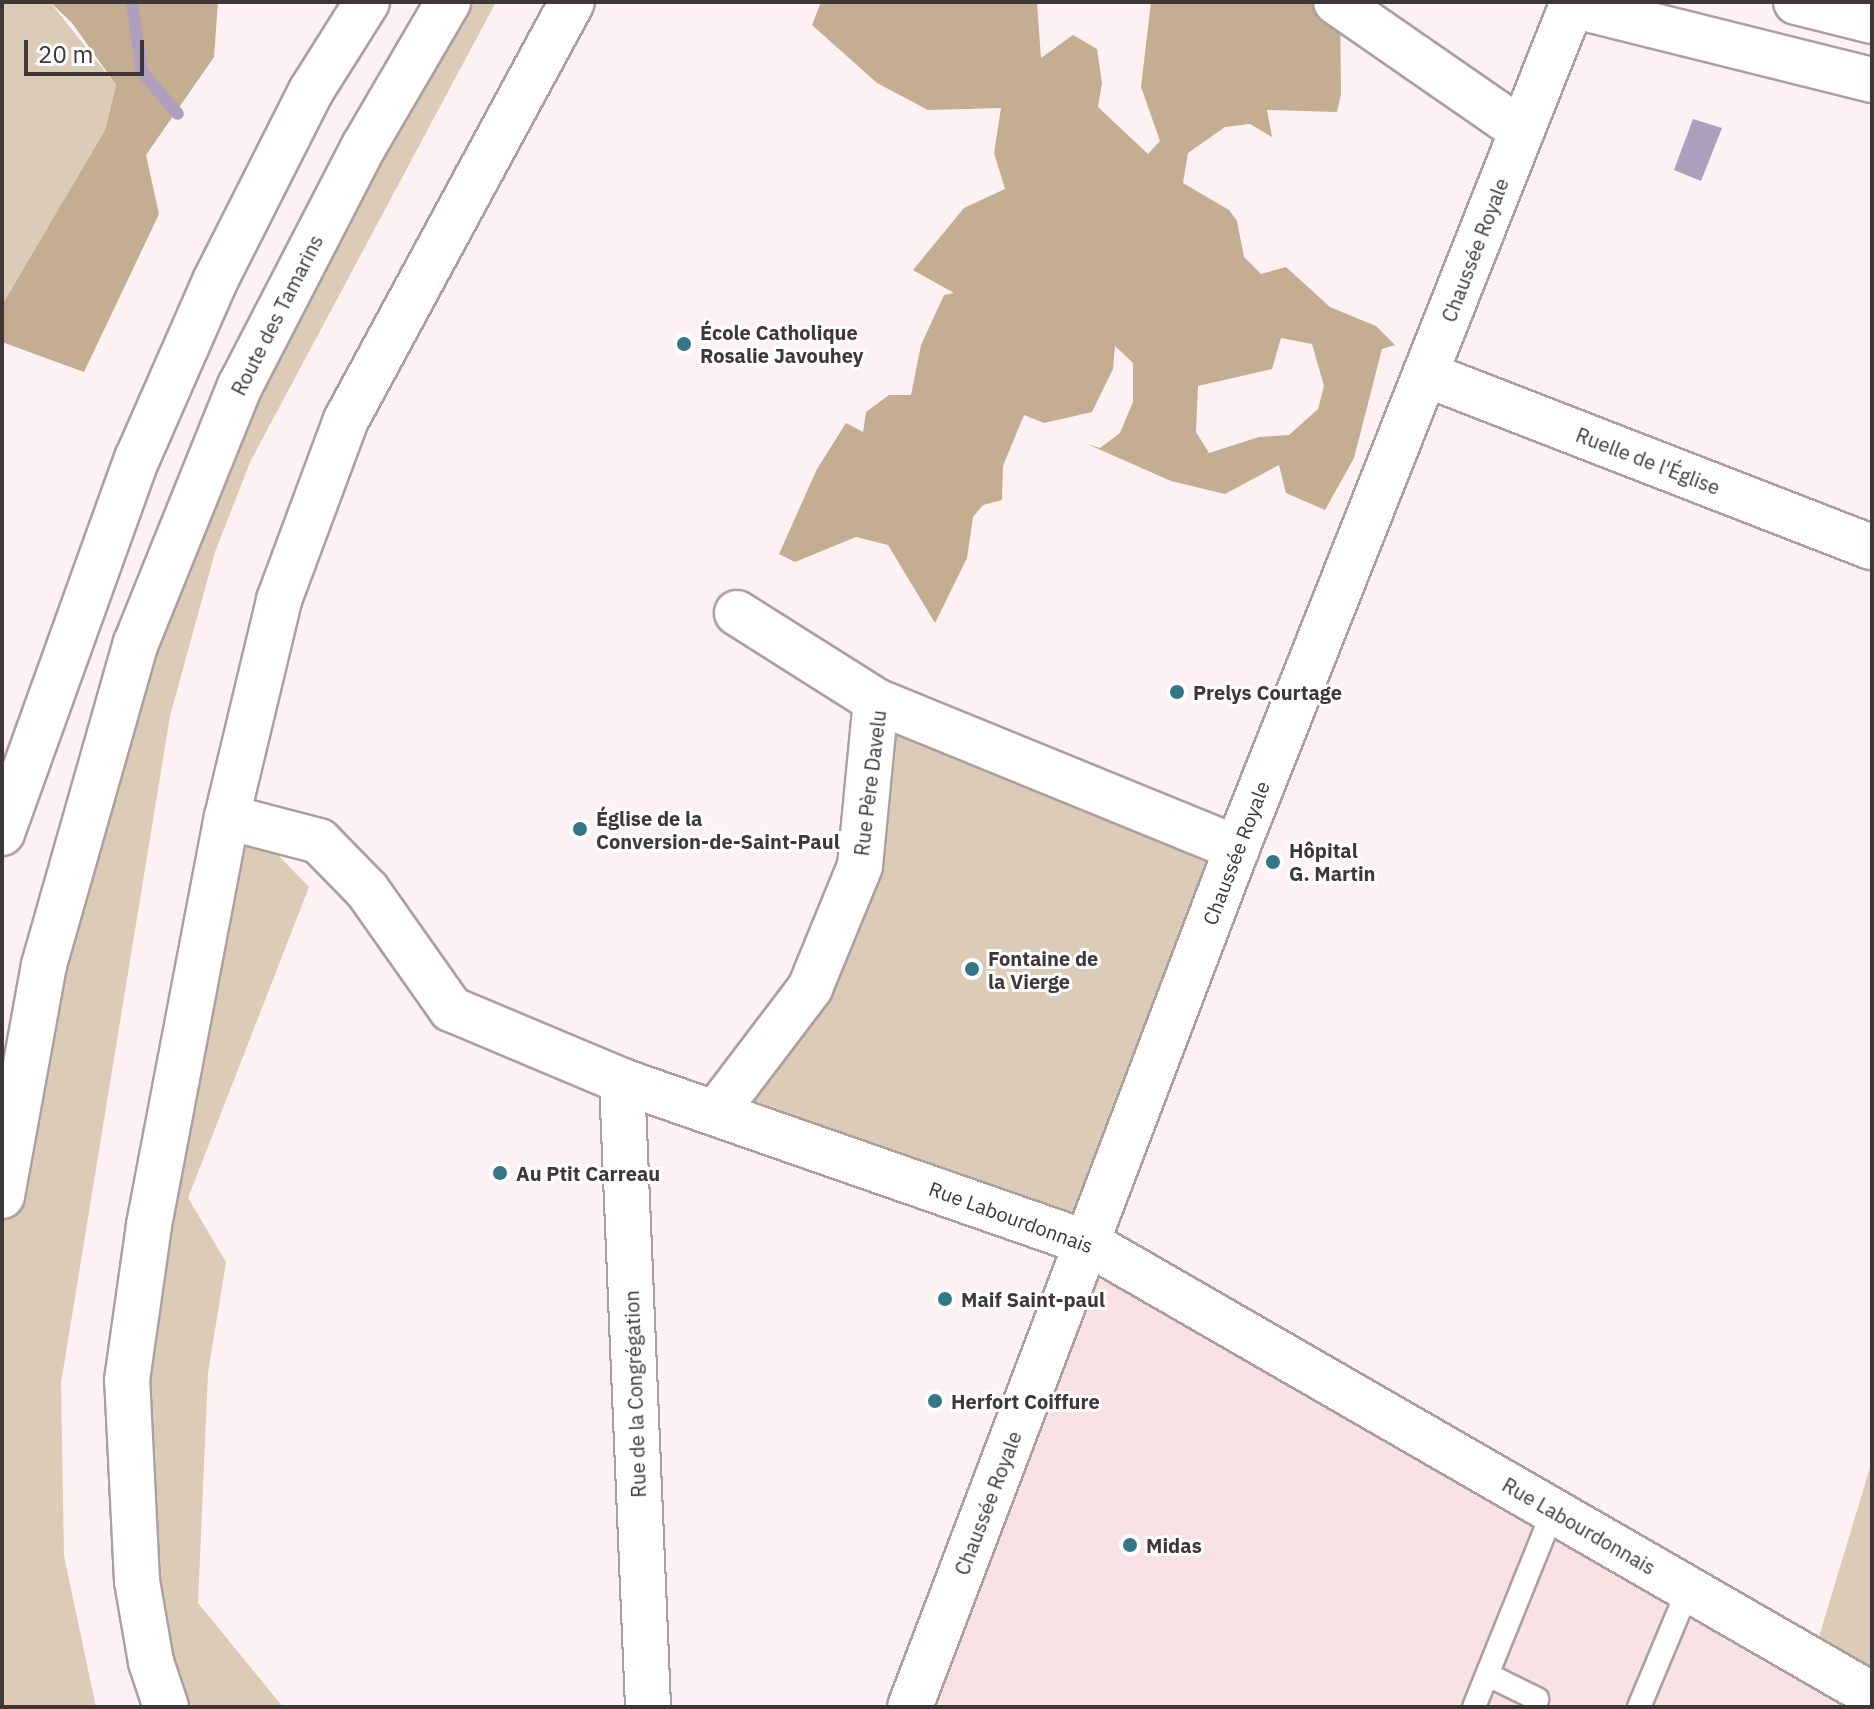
<!DOCTYPE html>
<meta charset="utf-8">
<style>
body{margin:0}
#map{position:relative;width:1874px;height:1709px;overflow:hidden;background:#fdf1f3;font-family:"IBM Plex Sans",sans-serif}
div>[style]{position:absolute}
.built>*{inset:0;background:#f9e2e4}
.green>*{inset:0;background:#dccbb7}
.forest>*{inset:0;background:#c5ad91}
.water>*{inset:0;background:#ae9fbe}
.stream>*{height:12px;margin:-6px;padding:0 6px;transform-origin:6px;border-radius:6px;background:#ae9fbe}
.roads{filter:drop-shadow(2px 0 #ad9fa0) drop-shadow(-2px 0 #ad9fa0) drop-shadow(0 2px #ad9fa0) drop-shadow(0 -2px #ad9fa0)}
.service>*{height:22px;margin:-11px;padding:0 11px;transform-origin:11px;border-radius:11px;background:#fff}
.minor>*{height:44px;margin:-22px;padding:0 22px;transform-origin:22px;border-radius:22px;background:#fff}
.tertiary>*{height:44px;margin:-22px;padding:0 22px;transform-origin:22px;border-radius:22px;background:#fff}
.primary>*{height:44px;margin:-22px;padding:0 22px;transform-origin:22px;border-radius:22px;background:#fff}
.trunk>*{height:44px;margin:-22px;padding:0 22px;transform-origin:22px;border-radius:22px;background:#fff}
.dots>*{width:22px;height:22px;translate:-50% -50%;box-sizing:border-box;border:4px solid #fff;border-radius:50%}
span{translate:-50% -50%;white-space:nowrap;text-align:center;line-height:1.15;-webkit-text-stroke:6px #fff;paint-order:stroke}
.street-label{font-size:20px;color:#3d3738}
.poi-label{font-size:20px;color:#3d3738;font-weight:700}
.left{translate:0 -50%;text-align:left}
.frame{position:absolute;inset:0;border:4px solid #3d3738;pointer-events:none}
.scale{position:absolute;left:24px;top:40px;width:120px;height:36px;box-sizing:border-box;border:4px solid #3d3738;border-top:0;padding-left:10px;font-size:24px;line-height:28px;white-space:nowrap;color:#3d3738;-webkit-text-stroke:6px #fff;paint-order:stroke}
</style>
<div id="map">
<div class="built">
<div style="clip-path:polygon(1088px 1243px,1872px 1707px,910px 1707px)"></div>
</div>
<div class="green">
<div style="clip-path:polygon(2px 2px,50px 2px,116px 85px,105px 130px,2px 305px)"></div>
<div style="clip-path:polygon(448px 2px,496px 2px,251px 460px,215px 552px,170px 716px,61px 1383px,64px 1556px,96px 1707px,2px 1707px,2px 1196px,136px 643px)"></div>
<div style="clip-path:polygon(876px 701px,1237px 848px,1088px 1243px,716px 1112px,810px 988px)"></div>
<div style="clip-path:polygon(243px 819px,309px 887px,188px 1198px,226px 1262px,208px 1373px,198px 1603px,283px 1707px,166px 1707px,127px 1380px)"></div>
<div style="clip-path:polygon(1872px 1461px,1872px 1695px,1812px 1660px)"></div>
</div>
<div class="forest">
<div style="clip-path:polygon(50px 2px,218px 2px,214px 57px,146px 155px,159px 214px,84px 372px,2px 342px,2px 305px,105px 130px,116px 85px,72px 23px)"></div>
<div style="clip-path:polygon(evenodd,821px 2px,1037px 2px,1041px 58px,1073px 35px,1097px 49px,1102px 83px,1098px 107px,1148px 154px,1160px 141px,1141px 87px,1151px 2px,1340px 2px,1341px 94px,1337px 112px,1267px 110px,1272px 137px,1250px 124px,1225px 127px,1188px 153px,1183px 183px,1229px 210px,1237px 221px,1244px 257px,1261px 274px,1286px 267px,1330px 307px,1376px 326px,1395px 345px,1382px 349px,1354px 458px,1325px 510px,1286px 493px,1279px 465px,1225px 494px,1171px 481px,1087px 444px,1100px 448px,1120px 433px,1133px 402px,1133px 363px,1115px 346px,1113px 369px,1092px 412px,1044px 423px,1024px 415px,1003px 466px,1002px 500px,983px 505px,973px 517px,967px 558px,935px 623px,888px 545px,856px 537px,795px 562px,779px 554px,817px 469px,846px 423px,863px 432px,866px 412px,889px 395px,911px 395px,921px 345px,944px 295px,954px 293px,913px 270px,964px 208px,1005px 189px,994px 153px,1001px 108px,928px 110px,877px 83px,812px 25px,821px 2px,1281px 338px,1312px 344px,1324px 386px,1318px 409px,1289px 435px,1259px 437px,1209px 453px,1196px 432px,1198px 386px,1272px 369px,1281px 338px)"></div>
</div>
<div class="water">
<div style="clip-path:polygon(1693px 119px,1722px 128px,1701px 181px,1674px 170px)"></div>
</div>
<div class="stream">
<div style="left:132px;top:2px;width:71px;rotate:81.9deg"></div>
<div style="left:142px;top:72px;width:55px;rotate:49.4deg"></div>
</div>
<div class="roads">
<div class="service">
<div style="left:1488px;top:1675px;width:55px;rotate:26.1deg"></div>
<div style="left:1474px;top:1707px;width:211px;rotate:-68deg"></div>
<div style="left:1639px;top:1707px;width:127px;rotate:-67.3deg"></div>
</div>
<div class="minor">
<div style="left:1336px;top:2px;width:226px;rotate:34.7deg"></div>
<div style="left:1796px;top:2px;width:78px;rotate:14deg"></div>
<div style="left:1571px;top:5px;width:310px;rotate:14deg"></div>
<div style="left:1425px;top:374px;width:479px;rotate:21.2deg"></div>
<div style="left:737px;top:613px;width:165px;rotate:32.3deg"></div>
<div style="left:622px;top:1081px;width:627px;rotate:87.62deg"></div>
<div style="left:716px;top:1112px;width:156px;rotate:-52.8deg"></div>
<div style="left:810px;top:988px;width:132px;rotate:-67.7deg"></div>
<div style="left:860px;top:866px;width:166px;rotate:-84.5deg"></div>
<div style="left:876px;top:701px;width:390px;rotate:22.2deg"></div>
</div>
<div class="tertiary">
<div style="left:227px;top:817px;width:95px;rotate:14.6deg"></div>
<div style="left:319px;top:841px;width:69px;rotate:45.6deg"></div>
<div style="left:367px;top:890px;width:146px;rotate:54.8deg"></div>
<div style="left:451px;top:1009px;width:186px;rotate:22.8deg"></div>
<div style="left:622px;top:1081px;width:493px;rotate:19.2deg"></div>
<div style="left:1088px;top:1243px;width:905px;rotate:29.96deg"></div>
</div>
<div class="primary">
<div style="left:166px;top:1707px;width:47px;rotate:-108.4deg"></div>
<div style="left:151px;top:1662px;width:82px;rotate:-99.8deg"></div>
<div style="left:137px;top:1581px;width:201px;rotate:-92.8deg"></div>
<div style="left:127px;top:1380px;width:157px;rotate:-81.9deg"></div>
<div style="left:149px;top:1225px;width:415px;rotate:-79.2deg"></div>
<div style="left:227px;top:817px;width:223px;rotate:-76.5deg"></div>
<div style="left:279px;top:600px;width:192px;rotate:-69.6deg"></div>
<div style="left:346px;top:420px;width:475px;rotate:-61.6deg"></div>
<div style="left:910px;top:1707px;width:919px;rotate:-69.16deg"></div>
<div style="left:1237px;top:848px;width:910px;rotate:-68.34deg"></div>
</div>
<div class="trunk">
<div style="left:2px;top:833px;width:398px;rotate:-70.2deg"></div>
<div style="left:137px;top:459px;width:194px;rotate:-66.3deg"></div>
<div style="left:215px;top:281px;width:213px;rotate:-63.2deg"></div>
<div style="left:311px;top:91px;width:105px;rotate:-57.8deg"></div>
<div style="left:2px;top:1196px;width:235px;rotate:-79.7deg"></div>
<div style="left:44px;top:965px;width:335px;rotate:-74.1deg"></div>
<div style="left:136px;top:643px;width:277px;rotate:-68deg"></div>
<div style="left:240px;top:386px;width:270px;rotate:-62.7deg"></div>
<div style="left:364px;top:146px;width:167px;rotate:-59.7deg"></div>
</div>
</div>
<div class="dots">
<div style="left:684px;top:344px;background:#347887"></div>
<div style="left:1177px;top:692px;background:#347887"></div>
<div style="left:580px;top:829px;background:#347887"></div>
<div style="left:1273px;top:862px;background:#347887"></div>
<div style="left:972px;top:969px;background:#347887"></div>
<div style="left:500px;top:1173px;background:#347887"></div>
<div style="left:945px;top:1299px;background:#347887"></div>
<div style="left:935px;top:1401px;background:#347887"></div>
<div style="left:1130px;top:1545px;background:#347887"></div>
</div>
<div class="street-label">
<span style="left:1475px;top:250px;rotate:-69deg">Chaussée Royale</span>
<span style="left:277px;top:315px;rotate:-63deg">Route des Tamarins</span>
<span style="left:1648px;top:461px;rotate:21deg">Ruelle de l'Église</span>
<span style="left:870px;top:783px;rotate:-83deg">Rue Père Davelu</span>
<span style="left:1236px;top:853px;rotate:-69deg">Chaussée Royale</span>
<span style="left:1011px;top:1217px;rotate:20deg">Rue Labourdonnais</span>
<span style="left:635px;top:1394px;rotate:-92deg">Rue de la Congrégation</span>
<span style="left:988px;top:1503px;rotate:-69deg">Chaussée Royale</span>
<span style="left:1579px;top:1526px;rotate:30deg">Rue Labourdonnais</span>
</div>
<div class="poi-label">
<span class="left" style="left:700px;top:344px">École Catholique<br>Rosalie Javouhey</span>
<span class="left" style="left:1193px;top:692px">Prelys Courtage</span>
<span class="left" style="left:596px;top:830px">Église de la<br>Conversion-de-Saint-Paul</span>
<span class="left" style="left:1289px;top:862px">Hôpital<br>G. Martin</span>
<span class="left" style="left:988px;top:970px">Fontaine de<br>la Vierge</span>
<span class="left" style="left:516px;top:1173px">Au Ptit Carreau</span>
<span class="left" style="left:961px;top:1299px">Maif Saint-paul</span>
<span class="left" style="left:951px;top:1401px">Herfort Coiffure</span>
<span class="left" style="left:1146px;top:1545px">Midas</span>
</div>
<div class="frame"></div>
<div class="scale">20 m</div>
</div>
